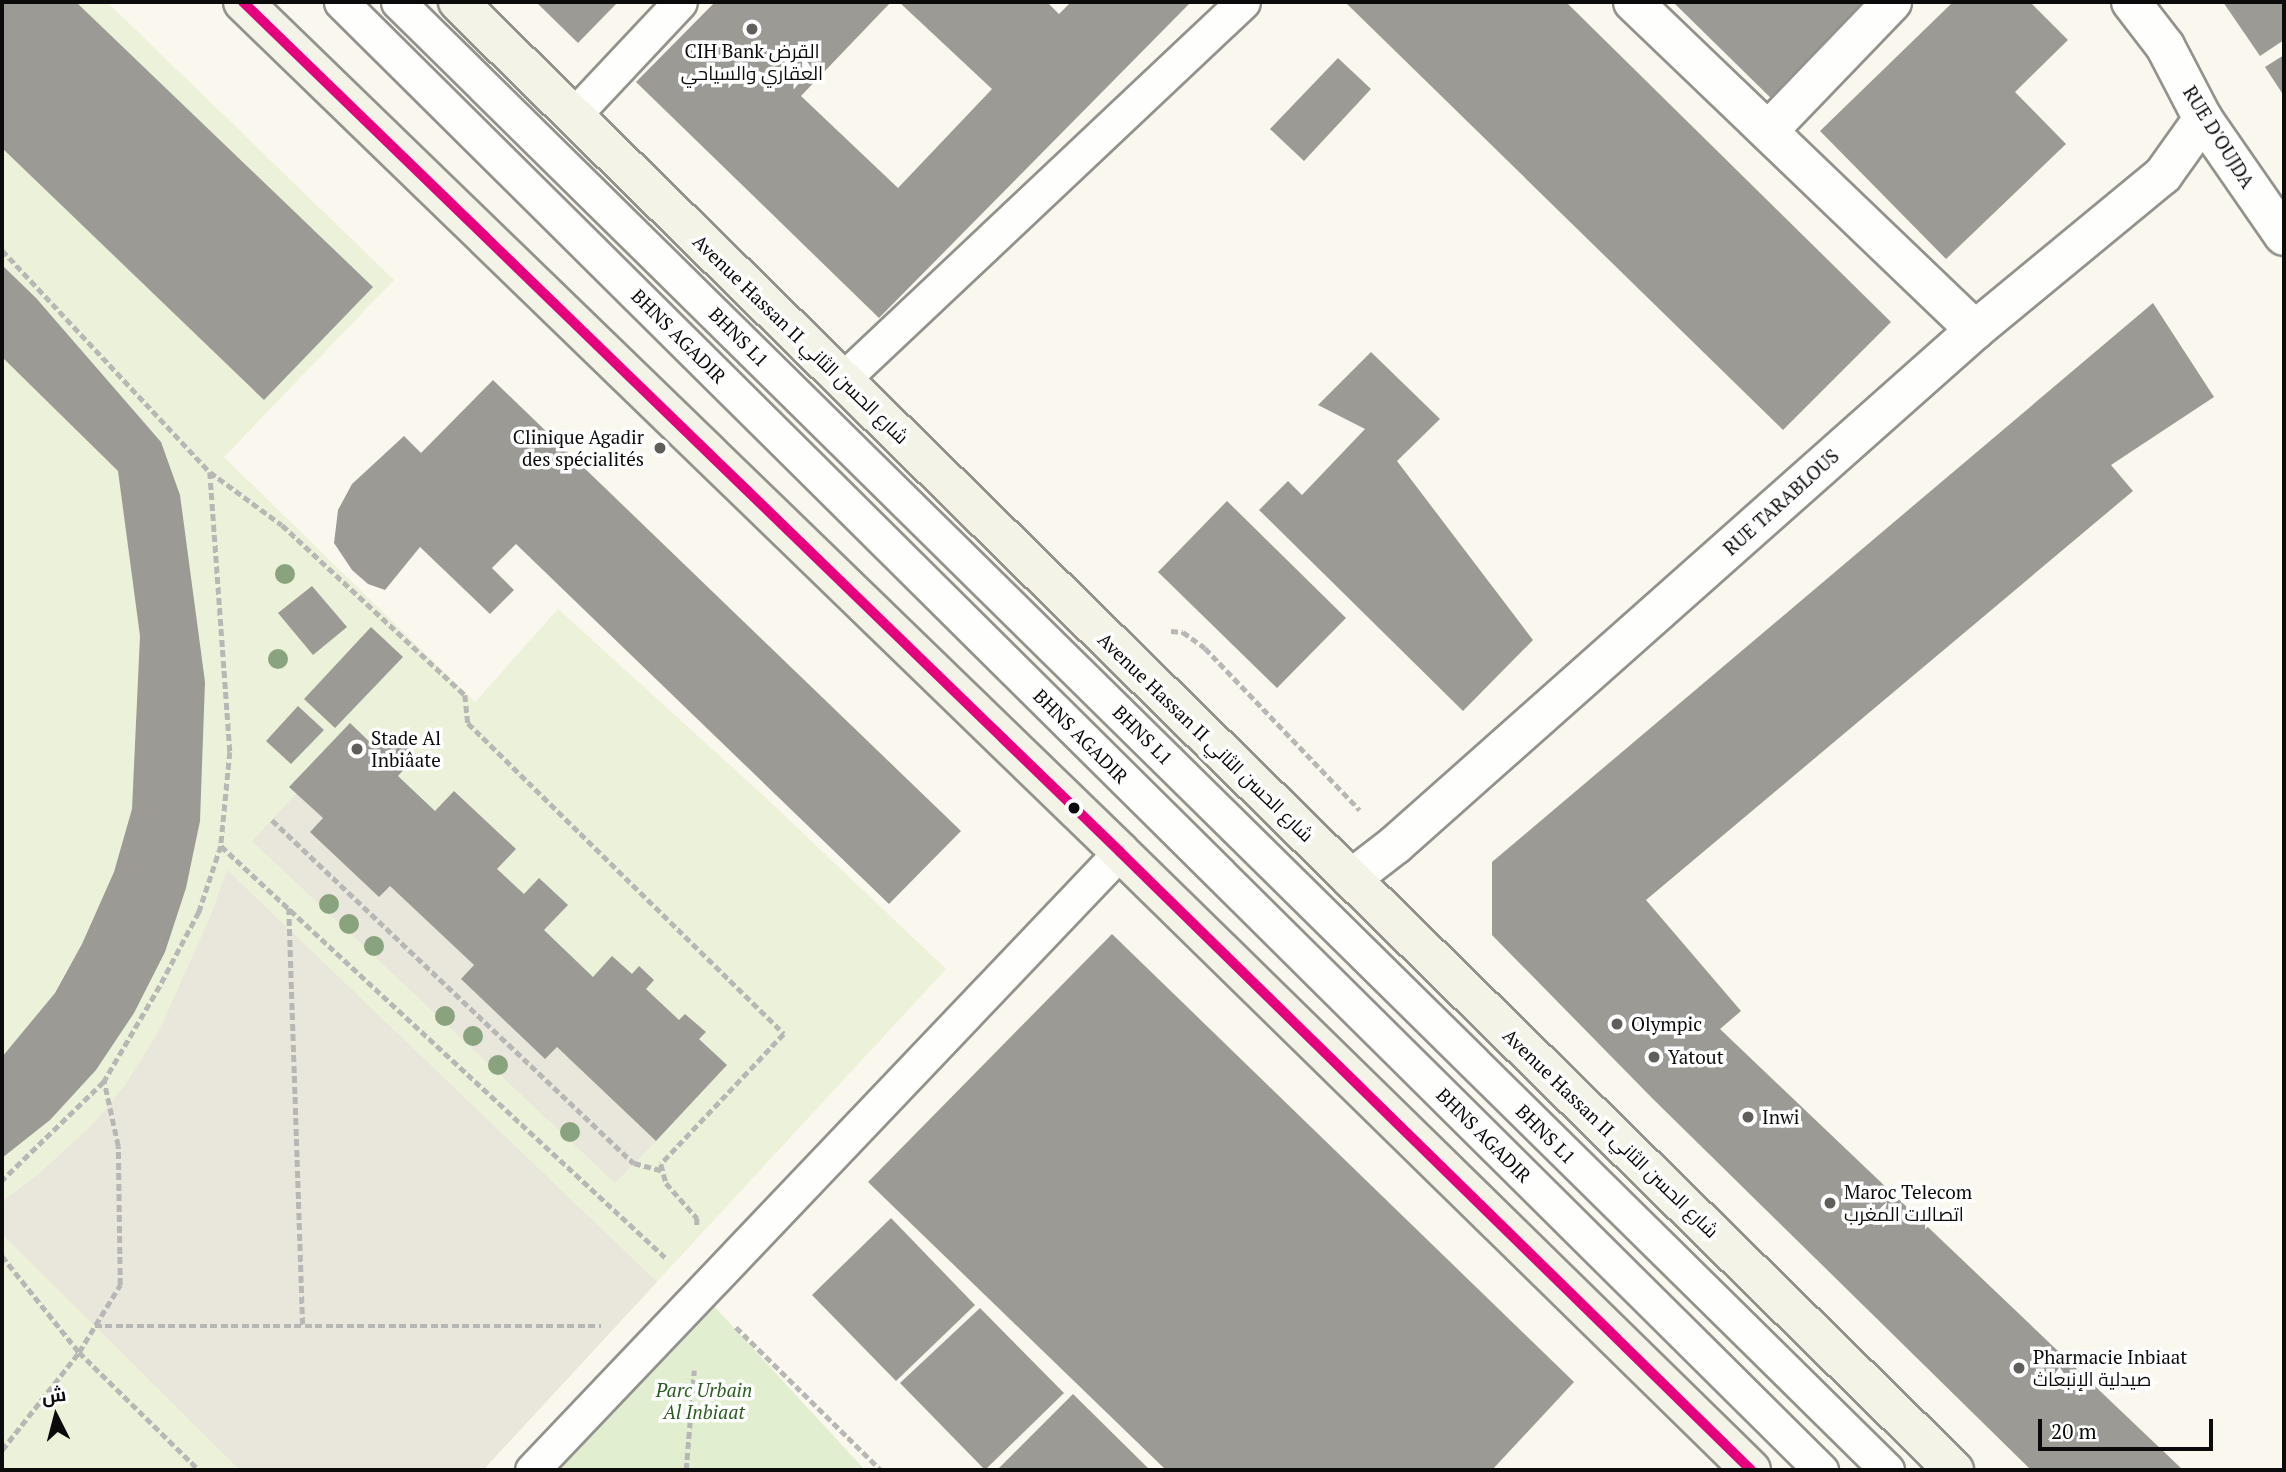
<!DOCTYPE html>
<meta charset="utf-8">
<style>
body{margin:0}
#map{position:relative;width:2286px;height:1472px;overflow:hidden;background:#faf8ee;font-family:"PT Serif",Cairo,serif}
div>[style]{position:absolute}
.green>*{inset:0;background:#e1eed0}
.pitch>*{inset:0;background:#ebf2d9}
.plaza>*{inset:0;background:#e9e6db}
.building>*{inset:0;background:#9c9a95}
.path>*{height:4.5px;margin-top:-2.25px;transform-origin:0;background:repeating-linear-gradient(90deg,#b7b7b5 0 7px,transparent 0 10.5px)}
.roads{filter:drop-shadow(2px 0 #93928d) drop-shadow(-2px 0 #93928d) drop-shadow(0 2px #93928d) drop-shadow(0 -2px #93928d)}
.lane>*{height:33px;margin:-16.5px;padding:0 16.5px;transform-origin:16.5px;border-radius:16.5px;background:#fefefc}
.street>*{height:38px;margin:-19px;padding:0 19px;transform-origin:19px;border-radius:19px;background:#fefefc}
.secondary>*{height:38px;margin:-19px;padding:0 19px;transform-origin:19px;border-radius:19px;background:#f4f3e8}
.bus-1>*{height:10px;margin:-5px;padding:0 5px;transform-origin:5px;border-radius:5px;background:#e5007d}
.trees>*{width:20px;height:20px;margin:-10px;border-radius:50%;background:#88a37d}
.dots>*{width:19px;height:19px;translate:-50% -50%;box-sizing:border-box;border:4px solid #fff;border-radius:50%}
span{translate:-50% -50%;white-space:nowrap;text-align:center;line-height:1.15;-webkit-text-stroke:7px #fff;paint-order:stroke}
.poi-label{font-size:19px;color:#0b0b0b}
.right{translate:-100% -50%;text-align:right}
.left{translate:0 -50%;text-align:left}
.street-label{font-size:19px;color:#0b0b0b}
.park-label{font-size:19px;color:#2b5d21;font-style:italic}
.frame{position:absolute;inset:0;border:4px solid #0b0b0b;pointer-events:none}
.north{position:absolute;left:21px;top:1381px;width:70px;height:70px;-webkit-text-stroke:5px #fff;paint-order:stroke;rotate:354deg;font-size:19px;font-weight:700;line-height:28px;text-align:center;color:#0b0b0b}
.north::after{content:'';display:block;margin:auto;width:24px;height:32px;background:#0b0b0b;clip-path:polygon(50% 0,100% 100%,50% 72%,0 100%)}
.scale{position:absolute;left:2038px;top:1419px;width:175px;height:32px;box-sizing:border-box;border:4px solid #0b0b0b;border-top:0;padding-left:9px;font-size:21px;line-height:24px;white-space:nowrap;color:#0b0b0b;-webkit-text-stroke:5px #fff;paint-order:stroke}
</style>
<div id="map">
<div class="green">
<div style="clip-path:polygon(701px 1292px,865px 1470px,560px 1470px)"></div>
</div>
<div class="pitch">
<div style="clip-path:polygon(2px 2px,107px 2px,394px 280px,224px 457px,475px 702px,558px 609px,764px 796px,946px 969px,483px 1470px,2px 1470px)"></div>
</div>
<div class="plaza">
<div style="clip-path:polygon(297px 793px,323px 818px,310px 832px,390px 886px,474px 965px,461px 979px,545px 1058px,557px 1047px,656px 1141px,615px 1183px,252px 841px)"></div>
<div style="clip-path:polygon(227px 870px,657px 1282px,483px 1470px,240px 1470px,2px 1234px,2px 1202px,41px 1172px,94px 1123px,126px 1084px,160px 1029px,211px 915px)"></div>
</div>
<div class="building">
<div style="clip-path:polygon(2px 2px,76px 2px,373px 287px,264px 400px,2px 148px)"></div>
<div style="clip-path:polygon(536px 2px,618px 2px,578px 43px)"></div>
<div style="clip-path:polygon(715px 2px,891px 2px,801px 96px,898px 188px,992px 89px,899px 2px,1047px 2px,1059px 14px,1071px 2px,1191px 2px,879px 318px,636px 82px)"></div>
<div style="clip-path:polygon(1345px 2px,1566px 2px,1891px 322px,1783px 430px)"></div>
<div style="clip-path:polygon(1673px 2px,1885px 2px,1781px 108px)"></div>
<div style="clip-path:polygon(1953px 2px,2030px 2px,2068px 40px,2015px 92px,2066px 144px,1946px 259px,1820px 131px)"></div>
<div style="clip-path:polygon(2223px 2px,2284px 2px,2284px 40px,2260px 56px)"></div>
<div style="clip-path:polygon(2284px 55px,2284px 96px,2265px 67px)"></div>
<div style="clip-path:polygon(1338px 58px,1371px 89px,1304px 161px,1270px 129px)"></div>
<div style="clip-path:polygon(2px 265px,36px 298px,161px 442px,180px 495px,205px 682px,200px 821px,186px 888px,165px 952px,134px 1013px,96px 1070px,50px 1120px,2px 1158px,2px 1057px,55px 993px,82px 944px,114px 872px,132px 809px,140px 636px,118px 471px,2px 357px)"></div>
<div style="clip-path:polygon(2153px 303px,2214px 397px,2111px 465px,2133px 491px,1646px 900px,1741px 1011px,1720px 1029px,2183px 1470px,2031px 1470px,1653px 1099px,1492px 935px,1492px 862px)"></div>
<div style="clip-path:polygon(1371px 352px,1440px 419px,1397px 461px,1533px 640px,1463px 711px,1259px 510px,1288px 481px,1302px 495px,1365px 429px,1318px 405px)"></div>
<div style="clip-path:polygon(493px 380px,961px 831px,889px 904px,516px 544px,492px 568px,514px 590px,490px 614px,420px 547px,385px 590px,368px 584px,352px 570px,334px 543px,338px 510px,352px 484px,404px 436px,421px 453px)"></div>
<div style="clip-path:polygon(1227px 501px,1346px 618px,1277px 688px,1158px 572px)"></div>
<div style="clip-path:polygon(312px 586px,347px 627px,313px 655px,278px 613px)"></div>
<div style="clip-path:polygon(371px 627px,403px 657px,335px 728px,304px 699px)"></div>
<div style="clip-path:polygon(298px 706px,324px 730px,291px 764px,266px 741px)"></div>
<div style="clip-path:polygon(350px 723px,375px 747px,391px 731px,417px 755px,398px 776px,435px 811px,454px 791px,516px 849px,497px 869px,524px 894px,539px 878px,568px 905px,544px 930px,593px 977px,612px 956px,632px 974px,639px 966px,654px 980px,646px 989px,679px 1020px,685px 1014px,706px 1032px,699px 1039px,727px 1065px,656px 1141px,557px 1047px,545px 1059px,461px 979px,474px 965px,390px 886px,379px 897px,310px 832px,323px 818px,289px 787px)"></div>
<div style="clip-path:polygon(1112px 934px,1574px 1382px,1492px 1470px,1166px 1470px,868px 1182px)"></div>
<div style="clip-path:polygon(891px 1218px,975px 1305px,896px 1381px,812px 1295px)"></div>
<div style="clip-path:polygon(980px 1308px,1064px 1393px,985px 1470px,900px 1383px)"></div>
<div style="clip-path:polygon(1073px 1394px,1150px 1470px,997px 1470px)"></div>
</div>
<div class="path">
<div style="left:2px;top:250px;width:304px;rotate:46.9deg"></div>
<div style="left:210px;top:472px;width:281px;rotate:85.9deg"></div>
<div style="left:230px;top:752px;width:94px;rotate:95.5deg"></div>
<div style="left:221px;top:846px;width:70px;rotate:108.4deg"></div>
<div style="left:199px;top:912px;width:84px;rotate:117.8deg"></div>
<div style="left:160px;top:986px;width:111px;rotate:120.3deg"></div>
<div style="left:104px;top:1082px;width:142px;rotate:135.9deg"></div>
<div style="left:210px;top:472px;width:89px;rotate:36.4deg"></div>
<div style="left:282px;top:525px;width:250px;rotate:42.9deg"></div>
<div style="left:465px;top:695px;width:28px;rotate:84deg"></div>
<div style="left:468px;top:723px;width:443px;rotate:44.5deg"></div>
<div style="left:784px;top:1034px;width:179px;rotate:133.4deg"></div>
<div style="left:661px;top:1164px;width:20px;rotate:75deg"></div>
<div style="left:666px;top:1183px;width:47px;rotate:48.5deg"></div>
<div style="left:697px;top:1218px;width:9px;rotate:90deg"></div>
<div style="left:1171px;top:631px;width:12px;rotate:5deg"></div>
<div style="left:1183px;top:632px;width:27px;rotate:36deg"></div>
<div style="left:1205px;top:648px;width:224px;rotate:46.3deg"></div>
<div style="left:272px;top:820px;width:499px;rotate:43.5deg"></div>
<div style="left:634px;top:1163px;width:28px;rotate:15deg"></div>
<div style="left:221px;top:846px;width:608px;rotate:42.8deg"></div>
<div style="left:289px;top:908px;width:419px;rotate:88.1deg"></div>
<div style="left:2px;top:1256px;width:123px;rotate:51.3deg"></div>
<div style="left:79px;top:1352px;width:168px;rotate:44.5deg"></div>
<div style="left:95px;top:1326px;width:506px"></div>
<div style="left:736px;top:1327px;width:204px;rotate:44.6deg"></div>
<div style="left:2px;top:1450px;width:125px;rotate:-51.8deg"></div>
<div style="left:79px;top:1352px;width:79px;rotate:-58.5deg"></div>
<div style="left:120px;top:1285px;width:139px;rotate:-90.8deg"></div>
<div style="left:118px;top:1146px;width:66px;rotate:-102.3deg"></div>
<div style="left:686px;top:1470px;width:100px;rotate:-85.4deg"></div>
</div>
<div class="roads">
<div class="lane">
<div style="left:341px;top:2px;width:2085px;rotate:44.77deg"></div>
<div style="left:398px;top:2px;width:2091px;rotate:44.59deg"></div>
<div style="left:573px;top:116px;width:156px;rotate:-46.8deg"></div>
<div style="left:842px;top:380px;width:551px;rotate:-43.31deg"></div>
<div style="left:532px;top:1470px;width:853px;rotate:-46.42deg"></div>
</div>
<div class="street">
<div style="left:1633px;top:2px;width:474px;rotate:43.8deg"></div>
<div style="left:2131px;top:2px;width:56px;rotate:52.3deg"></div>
<div style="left:2165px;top:46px;width:82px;rotate:62.5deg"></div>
<div style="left:2203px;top:119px;width:142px;rotate:55.3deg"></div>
<div style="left:1768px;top:131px;width:179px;rotate:-46.1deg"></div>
<div style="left:1351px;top:879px;width:56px;rotate:-37.7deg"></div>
<div style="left:1395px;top:845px;width:776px;rotate:-41.6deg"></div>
<div style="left:1975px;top:330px;width:244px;rotate:-39.5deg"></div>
<div style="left:2163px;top:175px;width:69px;rotate:-54.5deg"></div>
</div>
<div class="secondary">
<div style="left:243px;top:2px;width:1221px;rotate:44.1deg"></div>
<div style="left:1120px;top:852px;width:883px;rotate:44.4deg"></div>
<div style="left:458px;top:2px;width:2096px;rotate:44.46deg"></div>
</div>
</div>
<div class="bus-1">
<div style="left:243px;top:2px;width:1221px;rotate:44.1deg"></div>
<div style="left:1120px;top:852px;width:883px;rotate:44.4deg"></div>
</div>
<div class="trees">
<div style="left:285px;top:574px"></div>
<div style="left:278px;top:659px"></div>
<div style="left:329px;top:904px"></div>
<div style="left:349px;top:924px"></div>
<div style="left:374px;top:946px"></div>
<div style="left:445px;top:1016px"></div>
<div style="left:473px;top:1036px"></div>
<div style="left:498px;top:1065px"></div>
<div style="left:570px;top:1132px"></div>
</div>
<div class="dots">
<div style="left:752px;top:29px;background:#5f5e5a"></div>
<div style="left:660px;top:448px;background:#5f5e5a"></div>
<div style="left:357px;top:749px;background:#5f5e5a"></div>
<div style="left:1074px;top:808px;background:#0b0b0b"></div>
<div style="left:1617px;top:1024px;background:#5f5e5a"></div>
<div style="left:1654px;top:1057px;background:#5f5e5a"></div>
<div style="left:1748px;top:1117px;background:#5f5e5a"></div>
<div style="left:1830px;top:1203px;background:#5f5e5a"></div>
<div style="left:2019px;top:1368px;background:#5f5e5a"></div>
</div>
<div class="poi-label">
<span style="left:752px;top:62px">CIH Bank القرض<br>العقاري والسياحي</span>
<span class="right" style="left:644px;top:448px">Clinique Agadir<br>des spécialités</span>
<span class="left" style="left:371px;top:749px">Stade Al<br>Inbiâate</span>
<span class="left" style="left:1631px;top:1024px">Olympic</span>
<span class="left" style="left:1668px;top:1057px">Yatout</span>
<span class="left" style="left:1762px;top:1117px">Inwi</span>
<span class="left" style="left:1844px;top:1203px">Maroc Telecom<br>اتصالات المغرب</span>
<span class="left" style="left:2033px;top:1368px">Pharmacie Inbiaat<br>صيدلية الإنبعاث</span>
</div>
<div class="street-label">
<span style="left:2219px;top:137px;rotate:58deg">RUE D'OUJDA</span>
<span style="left:679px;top:336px;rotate:45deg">BHNS AGADIR</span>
<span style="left:739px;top:337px;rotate:45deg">BHNS L1</span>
<span style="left:801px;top:339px;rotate:44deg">Avenue Hassan II شارع الحسن الثاني</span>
<span style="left:1781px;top:502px;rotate:-42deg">RUE TARABLOUS</span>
<span style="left:1143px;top:735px;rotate:45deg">BHNS L1</span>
<span style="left:1081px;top:736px;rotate:45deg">BHNS AGADIR</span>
<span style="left:1206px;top:737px;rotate:44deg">Avenue Hassan II شارع الحسن الثاني</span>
<span style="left:1611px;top:1133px;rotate:44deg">Avenue Hassan II شارع الحسن الثاني</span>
<span style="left:1546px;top:1134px;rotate:45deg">BHNS L1</span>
<span style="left:1484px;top:1135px;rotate:45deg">BHNS AGADIR</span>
</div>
<div class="park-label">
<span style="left:704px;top:1401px">Parc Urbain<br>Al Inbiaat</span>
</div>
<div class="frame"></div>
<div class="north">ش</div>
<div class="scale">20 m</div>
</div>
